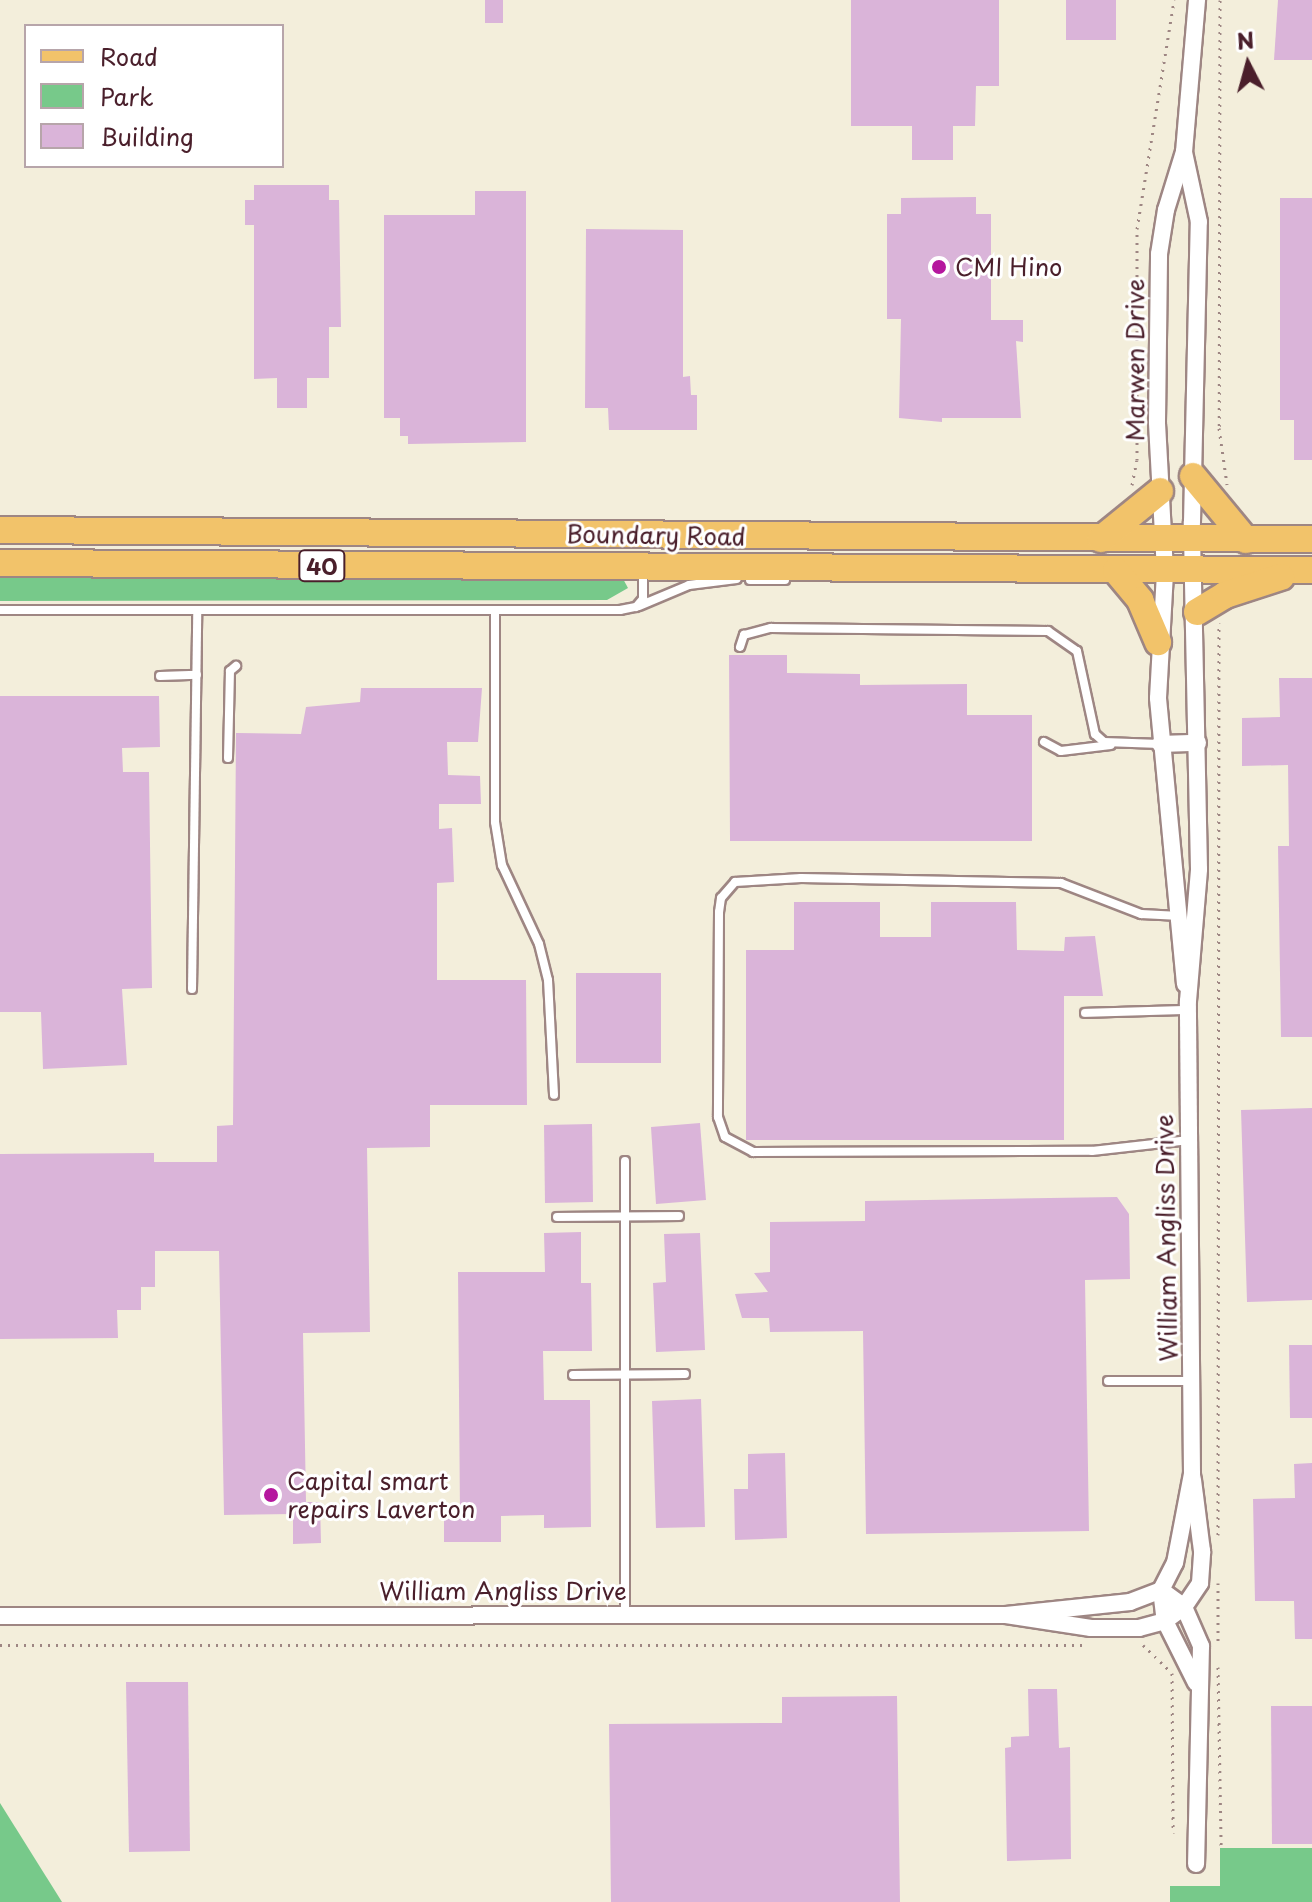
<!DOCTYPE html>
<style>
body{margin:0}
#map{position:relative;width:1312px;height:1902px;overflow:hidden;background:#f3eedb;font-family:"Playpen Sans",sans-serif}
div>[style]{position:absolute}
.green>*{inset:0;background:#77c98a}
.building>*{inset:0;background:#dab4d9}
.path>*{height:3px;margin-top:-1.5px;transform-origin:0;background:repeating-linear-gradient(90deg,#9e8683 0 2px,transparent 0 8px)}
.roads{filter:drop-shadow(2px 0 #9e8683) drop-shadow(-2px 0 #9e8683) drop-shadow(0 2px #9e8683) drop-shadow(0 -2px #9e8683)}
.lane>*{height:8px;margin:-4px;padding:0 4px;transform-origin:4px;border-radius:4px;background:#fff}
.street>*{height:16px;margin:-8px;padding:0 8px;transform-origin:8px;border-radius:8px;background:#fff}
.primary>*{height:26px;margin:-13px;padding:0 13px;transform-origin:13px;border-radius:13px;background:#f2c36a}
.dots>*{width:22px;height:22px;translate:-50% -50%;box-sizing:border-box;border:4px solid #fff;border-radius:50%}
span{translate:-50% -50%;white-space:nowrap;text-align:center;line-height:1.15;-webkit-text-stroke:6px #fff;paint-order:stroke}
.shield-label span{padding:2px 6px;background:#fff;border:2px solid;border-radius:6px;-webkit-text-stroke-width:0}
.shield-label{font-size:22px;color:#4a1f2b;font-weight:700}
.poi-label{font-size:24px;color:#4a1f2b}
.left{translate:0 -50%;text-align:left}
.street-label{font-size:24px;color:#4a1f2b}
.legend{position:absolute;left:24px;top:24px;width:260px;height:144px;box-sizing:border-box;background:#fff;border:2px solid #b7a5aa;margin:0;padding:10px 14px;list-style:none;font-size:24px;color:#4a1f2b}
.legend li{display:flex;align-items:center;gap:16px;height:40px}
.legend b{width:40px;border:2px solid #b7a5aa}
.north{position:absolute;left:1208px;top:24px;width:80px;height:80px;-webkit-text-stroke:6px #fff;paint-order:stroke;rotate:354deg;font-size:22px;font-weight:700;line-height:32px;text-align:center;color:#4a1f2b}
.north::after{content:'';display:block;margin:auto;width:28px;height:36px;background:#4a1f2b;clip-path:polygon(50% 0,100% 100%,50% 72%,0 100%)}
</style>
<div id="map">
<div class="green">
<div style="clip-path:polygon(0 572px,622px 577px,628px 588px,607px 600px,0 601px)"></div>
<div style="clip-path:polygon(0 1803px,62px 1902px,0 1902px)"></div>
<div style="clip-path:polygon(1220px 1848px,1312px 1848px,1312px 1902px,1170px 1902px,1170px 1886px,1220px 1886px)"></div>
</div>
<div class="building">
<div style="clip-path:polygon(485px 0,503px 0,503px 23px,485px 23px)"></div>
<div style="clip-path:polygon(851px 0,999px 0,999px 86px,976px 86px,975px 126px,953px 126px,953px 160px,912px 160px,912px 126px,851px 126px)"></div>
<div style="clip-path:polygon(1066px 0,1116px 0,1116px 40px,1066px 40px)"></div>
<div style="clip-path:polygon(1278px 0,1312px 0,1312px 60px,1274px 60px)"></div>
<div style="clip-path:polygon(254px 185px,329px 185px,329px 200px,339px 200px,341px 327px,329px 327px,329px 378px,307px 378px,307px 408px,277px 408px,277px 378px,254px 379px,254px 225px,245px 225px,245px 200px,254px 200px)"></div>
<div style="clip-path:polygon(475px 191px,526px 191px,526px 442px,408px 444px,408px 436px,400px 436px,400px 418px,384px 418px,384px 215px,475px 215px)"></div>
<div style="clip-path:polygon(976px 197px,976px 214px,991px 214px,991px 320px,1023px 320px,1023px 342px,1016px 341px,1021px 418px,942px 418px,942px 422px,899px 418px,901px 319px,887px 319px,887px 214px,901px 214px,901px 198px)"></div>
<div style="clip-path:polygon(1280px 198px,1312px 198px,1312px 460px,1294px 460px,1294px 420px,1280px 420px)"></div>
<div style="clip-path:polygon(586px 229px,683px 230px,683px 377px,690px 376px,691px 395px,697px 395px,697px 430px,609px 430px,608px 408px,585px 408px)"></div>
<div style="clip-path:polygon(729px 655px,787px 655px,787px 673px,860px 674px,860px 685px,967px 684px,967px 715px,1032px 715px,1032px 841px,730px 841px)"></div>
<div style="clip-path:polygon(1279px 678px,1312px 678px,1312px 1037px,1281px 1037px,1278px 846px,1289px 846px,1288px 765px,1242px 766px,1242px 718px,1280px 717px)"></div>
<div style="clip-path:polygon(361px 688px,482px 688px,478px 742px,447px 742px,448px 775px,480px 776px,481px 804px,439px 804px,439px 829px,452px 828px,454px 882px,437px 883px,437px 980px,526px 980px,527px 1105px,430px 1105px,430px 1147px,367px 1148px,370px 1332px,303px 1333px,306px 1502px,320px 1502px,321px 1543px,293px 1544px,293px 1514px,224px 1515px,219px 1251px,155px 1251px,155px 1287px,141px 1287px,141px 1310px,117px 1310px,118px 1338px,0 1339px,0 1154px,154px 1153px,154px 1162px,217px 1162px,217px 1126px,233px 1125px,236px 733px,301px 734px,306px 707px,360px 702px)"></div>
<div style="clip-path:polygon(0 696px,159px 696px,160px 747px,122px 748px,123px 772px,149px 772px,152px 988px,122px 989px,127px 1065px,43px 1069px,41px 1012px,0 1012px)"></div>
<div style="clip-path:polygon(794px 902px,880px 902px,880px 937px,931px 937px,931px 902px,1016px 902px,1017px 950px,1064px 951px,1065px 937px,1095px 936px,1103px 996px,1064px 996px,1064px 1140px,746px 1140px,746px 950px,794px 950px)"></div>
<div style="clip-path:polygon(576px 973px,661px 973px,661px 1063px,576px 1063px)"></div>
<div style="clip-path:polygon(1312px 1108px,1312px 1300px,1247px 1302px,1241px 1110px)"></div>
<div style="clip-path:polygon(700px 1123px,706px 1200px,656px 1204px,651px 1127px)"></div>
<div style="clip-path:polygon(592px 1124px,593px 1202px,545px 1203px,544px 1125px)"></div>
<div style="clip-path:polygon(1117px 1197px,1129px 1214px,1130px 1279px,1085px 1280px,1089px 1531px,866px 1534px,863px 1331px,770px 1332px,769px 1318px,742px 1318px,735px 1294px,768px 1292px,754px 1273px,770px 1272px,770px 1222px,865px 1221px,865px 1201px)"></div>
<div style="clip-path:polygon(581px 1232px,581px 1283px,591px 1283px,592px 1351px,543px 1351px,544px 1400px,590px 1400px,591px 1527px,544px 1528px,544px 1515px,501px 1516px,501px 1542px,444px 1542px,444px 1515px,460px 1515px,458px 1272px,545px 1272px,544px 1233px)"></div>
<div style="clip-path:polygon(700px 1233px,705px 1350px,656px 1352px,653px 1283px,666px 1282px,664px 1234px)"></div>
<div style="clip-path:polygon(1289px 1345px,1312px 1345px,1312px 1418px,1290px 1418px)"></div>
<div style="clip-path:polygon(701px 1399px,705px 1527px,656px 1528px,652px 1401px)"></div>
<div style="clip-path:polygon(785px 1453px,787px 1538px,735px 1540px,734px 1489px,748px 1489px,748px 1454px)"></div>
<div style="clip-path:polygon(1312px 1463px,1312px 1639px,1295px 1639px,1294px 1601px,1255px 1601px,1253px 1499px,1295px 1498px,1294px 1464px)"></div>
<div style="clip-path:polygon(126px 1682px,188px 1682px,190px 1851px,129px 1852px)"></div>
<div style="clip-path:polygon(1028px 1689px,1057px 1689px,1059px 1748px,1070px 1747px,1071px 1859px,1007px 1861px,1005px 1748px,1011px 1747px,1011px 1737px,1029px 1736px)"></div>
<div style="clip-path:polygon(897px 1696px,900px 1902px,611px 1902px,609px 1724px,782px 1723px,782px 1697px)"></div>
<div style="clip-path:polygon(1271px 1706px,1312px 1706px,1312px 1844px,1272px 1844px)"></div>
</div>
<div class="path">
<div style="left:1220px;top:0;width:428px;rotate:90.1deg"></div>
<div style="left:1219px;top:428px;width:57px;rotate:81.9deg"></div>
<div style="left:1132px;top:485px;width:25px;rotate:-79deg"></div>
<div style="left:1137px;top:460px;width:231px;rotate:-90deg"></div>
<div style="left:1137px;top:229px;width:232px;rotate:-80.8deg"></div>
<div style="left:1218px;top:1535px;width:912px;rotate:-89.94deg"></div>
<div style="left:1218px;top:1583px;width:60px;rotate:90deg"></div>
<div style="left:0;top:1645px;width:1087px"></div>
<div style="left:1143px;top:1645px;width:40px;rotate:44deg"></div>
<div style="left:1172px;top:1673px;width:160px;rotate:89.6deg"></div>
<div style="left:1218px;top:1667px;width:179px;rotate:89deg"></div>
</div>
<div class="roads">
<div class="lane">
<div style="left:750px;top:580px;width:35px"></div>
<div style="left:639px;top:606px;width:54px;rotate:-22.8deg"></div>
<div style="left:689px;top:585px;width:48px;rotate:-7.1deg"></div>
<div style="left:0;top:610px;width:620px"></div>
<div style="left:620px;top:610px;width:16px;rotate:-11deg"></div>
<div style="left:636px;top:607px;width:11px;rotate:-49deg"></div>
<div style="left:643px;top:599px;width:29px;rotate:-90deg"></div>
<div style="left:495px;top:610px;width:212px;rotate:90deg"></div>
<div style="left:495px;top:822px;width:44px;rotate:80.8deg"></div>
<div style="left:502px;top:865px;width:87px;rotate:64.9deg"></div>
<div style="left:539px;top:944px;width:37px;rotate:76deg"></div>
<div style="left:548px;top:980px;width:115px;rotate:87deg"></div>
<div style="left:740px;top:647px;width:13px;rotate:-72deg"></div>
<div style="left:744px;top:635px;width:28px;rotate:-15deg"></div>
<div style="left:771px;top:628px;width:277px;rotate:0.6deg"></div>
<div style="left:1048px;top:631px;width:35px;rotate:35deg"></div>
<div style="left:1077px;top:651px;width:85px;rotate:77.8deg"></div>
<div style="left:1095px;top:734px;width:12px;rotate:42deg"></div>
<div style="left:1104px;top:742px;width:56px;rotate:2deg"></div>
<div style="left:160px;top:676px;width:37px;rotate:-2deg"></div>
<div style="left:1044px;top:742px;width:19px;rotate:28deg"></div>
<div style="left:1061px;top:751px;width:50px;rotate:-6.8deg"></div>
<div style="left:228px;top:758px;width:87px;rotate:-88.7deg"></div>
<div style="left:230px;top:671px;width:8px;rotate:-40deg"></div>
<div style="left:1180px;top:916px;width:39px;rotate:-177deg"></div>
<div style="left:1141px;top:914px;width:86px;rotate:-158.8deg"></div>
<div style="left:1061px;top:883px;width:260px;rotate:-178.9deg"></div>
<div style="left:801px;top:878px;width:66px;rotate:176.5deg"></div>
<div style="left:735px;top:882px;width:21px;rotate:131deg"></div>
<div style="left:721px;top:898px;width:14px;rotate:98deg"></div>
<div style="left:719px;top:912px;width:205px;rotate:90.3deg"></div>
<div style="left:718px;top:1117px;width:21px;rotate:71deg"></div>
<div style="left:725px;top:1137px;width:32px;rotate:28deg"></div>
<div style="left:753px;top:1152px;width:339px;rotate:-0.2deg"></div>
<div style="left:1092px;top:1151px;width:98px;rotate:-6.5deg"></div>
<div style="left:192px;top:989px;width:379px;rotate:-89.2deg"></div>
<div style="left:1085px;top:1013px;width:103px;rotate:-1.7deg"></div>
<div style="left:625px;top:1161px;width:454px;rotate:90deg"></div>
<div style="left:557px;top:1217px;width:122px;rotate:-0.5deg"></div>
<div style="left:573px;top:1375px;width:112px;rotate:-0.5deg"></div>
<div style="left:1108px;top:1381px;width:82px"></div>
</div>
<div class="street">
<div style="left:1160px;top:744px;width:38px;rotate:-2deg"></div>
<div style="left:1185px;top:984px;width:287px;rotate:-95.4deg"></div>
<div style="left:1158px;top:698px;width:127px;rotate:-86.8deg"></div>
<div style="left:1165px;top:571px;width:149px;rotate:-93.1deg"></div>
<div style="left:1157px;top:422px;width:168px;rotate:-89.3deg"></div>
<div style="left:1159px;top:254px;width:45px;rotate:-81deg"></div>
<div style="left:1166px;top:210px;width:61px;rotate:-72.8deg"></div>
<div style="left:1184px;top:152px;width:153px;rotate:-85.1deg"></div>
<div style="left:1161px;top:1590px;width:29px;rotate:36deg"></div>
<div style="left:1184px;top:1607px;width:43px;rotate:66.4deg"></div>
<div style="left:1201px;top:1646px;width:218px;rotate:91.3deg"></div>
<div style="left:1161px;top:1590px;width:31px;rotate:83deg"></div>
<div style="left:1165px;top:1621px;width:69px;rotate:63.4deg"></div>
<div style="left:1006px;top:1615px;width:125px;rotate:-6deg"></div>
<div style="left:1130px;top:1602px;width:33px;rotate:-21deg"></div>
<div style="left:1161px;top:1590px;width:30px;rotate:-63deg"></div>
<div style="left:1175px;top:1563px;width:91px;rotate:-79.2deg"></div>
<div style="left:1192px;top:1474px;width:473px;rotate:-90.5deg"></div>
<div style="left:1188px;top:1001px;width:132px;rotate:-85.2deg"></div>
<div style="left:1199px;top:869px;width:347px;rotate:-91.2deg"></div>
<div style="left:1192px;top:522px;width:300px;rotate:-88.7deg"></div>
<div style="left:1199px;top:222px;width:72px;rotate:-102.1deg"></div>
<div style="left:0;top:1616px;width:1006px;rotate:-0.06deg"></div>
<div style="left:1006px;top:1615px;width:86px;rotate:8.7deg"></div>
<div style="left:1091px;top:1628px;width:48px"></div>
<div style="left:1139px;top:1628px;width:27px;rotate:-15deg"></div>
<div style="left:1165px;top:1621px;width:24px;rotate:-36deg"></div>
<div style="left:1184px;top:1607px;width:29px;rotate:-56deg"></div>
<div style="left:1200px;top:1583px;width:32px;rotate:-86deg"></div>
<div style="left:1202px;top:1551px;width:72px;rotate:-97.2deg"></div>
</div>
<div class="primary">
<div style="left:1193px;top:476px;width:83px;rotate:50.4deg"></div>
<div style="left:0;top:530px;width:1312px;rotate:0.39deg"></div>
<div style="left:1101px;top:539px;width:76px;rotate:-39.1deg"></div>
<div style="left:0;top:563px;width:1312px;rotate:0.31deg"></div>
<div style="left:1116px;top:571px;width:38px;rotate:50deg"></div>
<div style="left:1140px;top:600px;width:46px;rotate:66.8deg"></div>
<div style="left:1197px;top:612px;width:33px;rotate:-31deg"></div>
<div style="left:1225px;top:595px;width:59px;rotate:-17.8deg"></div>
</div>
</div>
<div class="dots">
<div style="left:939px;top:267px;background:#b5179e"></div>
<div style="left:271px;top:1495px;background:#b5179e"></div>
</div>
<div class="shield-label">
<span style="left:322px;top:566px">40</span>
</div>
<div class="poi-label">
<span class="left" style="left:955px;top:267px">CMI Hino</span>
<span class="left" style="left:287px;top:1495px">Capital smart<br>repairs Laverton</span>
</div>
<div class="street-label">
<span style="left:1135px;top:360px;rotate:-90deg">Marwen Drive</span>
<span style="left:656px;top:535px;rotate:1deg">Boundary Road</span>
<span style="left:1166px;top:1238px;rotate:-91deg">William Angliss Drive</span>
<span style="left:503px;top:1591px">William Angliss Drive</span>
</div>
<ul class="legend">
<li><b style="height:10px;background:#f2c36a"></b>Road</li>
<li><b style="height:22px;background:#77c98a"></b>Park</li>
<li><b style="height:22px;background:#dab4d9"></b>Building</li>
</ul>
<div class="north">N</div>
</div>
